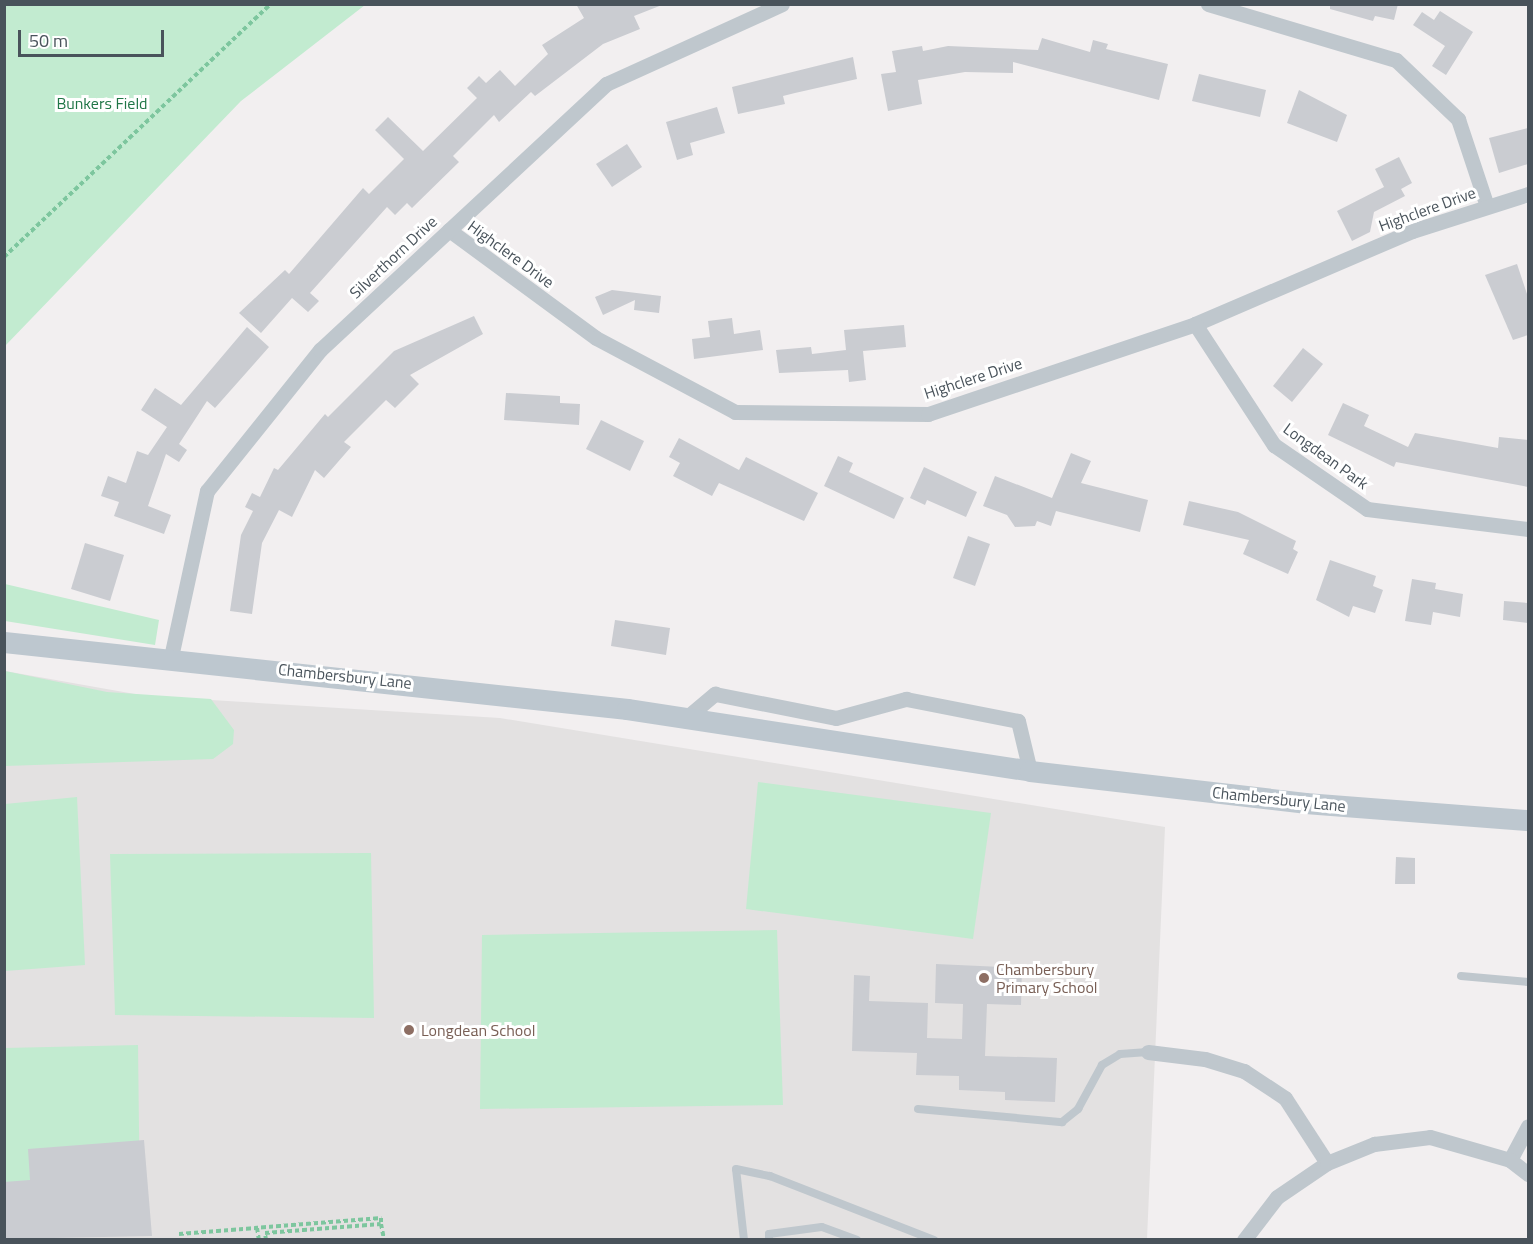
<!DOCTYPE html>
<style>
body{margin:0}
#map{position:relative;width:1533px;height:1244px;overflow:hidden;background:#f2eff0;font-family:"Titillium Web",sans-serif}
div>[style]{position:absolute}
.education>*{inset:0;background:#e3e1e1}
.green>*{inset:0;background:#c2ebd0}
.building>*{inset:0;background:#caccd1}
.path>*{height:4px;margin-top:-2px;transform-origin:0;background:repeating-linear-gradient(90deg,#7dc69e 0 4.5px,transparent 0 7.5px)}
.lane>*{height:8px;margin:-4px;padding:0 4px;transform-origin:4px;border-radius:4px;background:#bfc7cd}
.street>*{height:15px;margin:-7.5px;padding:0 7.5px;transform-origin:7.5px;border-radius:7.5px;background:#bfc7cd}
.secondary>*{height:21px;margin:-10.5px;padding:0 10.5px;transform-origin:10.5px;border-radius:10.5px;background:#bdc7cf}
.dots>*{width:16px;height:16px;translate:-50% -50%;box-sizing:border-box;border:3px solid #fff;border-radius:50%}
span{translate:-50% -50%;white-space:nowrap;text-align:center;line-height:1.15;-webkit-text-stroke:6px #fff;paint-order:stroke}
.park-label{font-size:16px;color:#207647}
.street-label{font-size:16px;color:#49535b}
.education-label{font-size:16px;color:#785e54}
.left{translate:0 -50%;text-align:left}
.frame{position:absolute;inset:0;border:6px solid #49535b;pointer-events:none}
.scale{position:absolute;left:18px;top:30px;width:146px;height:27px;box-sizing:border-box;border:3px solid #49535b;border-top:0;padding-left:8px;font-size:18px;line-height:21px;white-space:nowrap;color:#49535b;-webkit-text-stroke:4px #fff;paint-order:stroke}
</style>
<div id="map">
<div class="education">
<div style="clip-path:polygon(5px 671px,146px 696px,500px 718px,1165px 827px,1147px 1239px,5px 1240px)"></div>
</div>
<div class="green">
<div style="clip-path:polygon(5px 4px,365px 4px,365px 5px,241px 101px,5px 346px)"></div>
<div style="clip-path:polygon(5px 584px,159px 620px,155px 645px,5px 621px)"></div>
<div style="clip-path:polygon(5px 671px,107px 692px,211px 699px,234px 730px,233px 744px,213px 759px,5px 766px)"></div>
<div style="clip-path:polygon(758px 782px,991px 813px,973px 939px,746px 909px)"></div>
<div style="clip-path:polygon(77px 797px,85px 965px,5px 971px,5px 804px)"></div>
<div style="clip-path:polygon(371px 853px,374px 1018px,115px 1015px,110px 854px)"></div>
<div style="clip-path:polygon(777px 930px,783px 1105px,480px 1109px,482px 935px)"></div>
<div style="clip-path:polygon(138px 1045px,140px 1214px,5px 1214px,4px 1048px)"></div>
</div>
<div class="building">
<div style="clip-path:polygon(576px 4px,662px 5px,634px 16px,640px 29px,603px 44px,535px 96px,531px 92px,499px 122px,494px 115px,453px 156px,459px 162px,412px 208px,407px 203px,395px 215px,387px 207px,310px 293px,319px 301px,308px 312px,292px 298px,261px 333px,239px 313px,285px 270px,289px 274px,363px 188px,369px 194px,404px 159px,375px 130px,388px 117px,423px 151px,477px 98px,467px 88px,479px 76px,486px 83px,500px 70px,515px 86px,548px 54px,542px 45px,584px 18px)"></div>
<div style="clip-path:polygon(1330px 4px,1398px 4px,1394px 20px,1375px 16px,1373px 21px,1330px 9px)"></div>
<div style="clip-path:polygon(1440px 11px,1473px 32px,1446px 75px,1432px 66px,1445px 46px,1413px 25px,1422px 12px,1434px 20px)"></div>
<div style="clip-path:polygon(1042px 38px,1090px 52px,1093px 40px,1108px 44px,1106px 49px,1168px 64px,1159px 100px,1013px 62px,1013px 73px,965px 72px,918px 80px,922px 104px,888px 111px,881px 74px,896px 72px,892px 51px,922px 46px,923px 51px,948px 46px,1038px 50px)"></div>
<div style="clip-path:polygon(853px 57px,857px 79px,795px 93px,783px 96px,785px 104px,738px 114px,732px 87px)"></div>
<div style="clip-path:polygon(1199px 74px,1266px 90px,1260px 117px,1192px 101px)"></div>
<div style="clip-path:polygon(1299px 90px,1347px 115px,1337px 142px,1287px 123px)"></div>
<div style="clip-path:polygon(717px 107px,725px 133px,690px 143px,693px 155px,677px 160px,666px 122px)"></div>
<div style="clip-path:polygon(1528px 128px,1528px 164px,1499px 173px,1489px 138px)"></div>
<div style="clip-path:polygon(627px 144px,642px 167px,612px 187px,596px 164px)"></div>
<div style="clip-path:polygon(1399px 157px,1412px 183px,1401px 189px,1405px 196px,1374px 212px,1370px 232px,1352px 241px,1337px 211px,1384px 187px,1375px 169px)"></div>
<div style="clip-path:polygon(1517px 264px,1528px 297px,1528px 335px,1513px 340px,1485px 275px)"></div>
<div style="clip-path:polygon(612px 290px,661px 296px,659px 313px,634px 310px,635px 300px,603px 315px,595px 297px)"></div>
<div style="clip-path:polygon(474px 316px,483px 334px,410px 375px,419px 384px,395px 408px,386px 400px,344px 442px,351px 447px,324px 478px,315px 470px,292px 517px,279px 510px,262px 543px,252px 614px,230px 611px,241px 535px,253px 511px,245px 507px,252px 493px,260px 497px,274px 468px,278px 470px,325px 414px,328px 417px,394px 351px)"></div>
<div style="clip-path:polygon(732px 318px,734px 334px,760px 330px,763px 350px,694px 359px,692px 339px,710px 337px,708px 321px)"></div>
<div style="clip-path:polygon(904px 325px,906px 347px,863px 351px,866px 380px,849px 382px,848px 370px,779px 373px,776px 350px,811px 347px,812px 354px,846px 350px,844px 330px)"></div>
<div style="clip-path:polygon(247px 327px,269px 347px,215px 408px,207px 401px,179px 444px,187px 450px,179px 462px,166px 454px,148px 506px,171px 515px,164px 534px,114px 516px,119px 502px,101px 496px,108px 476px,126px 483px,137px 451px,148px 455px,167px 427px,141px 410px,155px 388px,181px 405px)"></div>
<div style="clip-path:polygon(1303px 348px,1323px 364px,1292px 402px,1273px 386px)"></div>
<div style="clip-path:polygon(506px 393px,560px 396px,560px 403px,580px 404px,579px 425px,504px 420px)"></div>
<div style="clip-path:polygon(1343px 403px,1369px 415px,1364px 426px,1408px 447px,1415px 433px,1498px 448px,1499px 437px,1528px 440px,1528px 487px,1396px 462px,1394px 467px,1328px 435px)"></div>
<div style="clip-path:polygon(601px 420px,644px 441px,630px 471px,586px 449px)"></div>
<div style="clip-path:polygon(679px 438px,739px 470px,746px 457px,818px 493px,804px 521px,719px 483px,712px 496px,673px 476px,680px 463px,669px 457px)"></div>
<div style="clip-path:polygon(1071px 453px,1091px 461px,1081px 483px,1148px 500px,1140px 532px,1056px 511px,1051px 526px,1037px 521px,1035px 526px,1015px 527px,1007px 515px,983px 506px,995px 476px,1052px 498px)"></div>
<div style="clip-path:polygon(838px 456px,853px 463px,849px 472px,904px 498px,894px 519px,824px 486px)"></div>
<div style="clip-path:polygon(924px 467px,977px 492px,966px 517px,927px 500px,925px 505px,910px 498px)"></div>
<div style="clip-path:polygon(1189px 501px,1238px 512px,1296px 541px,1293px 549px,1298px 552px,1288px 574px,1243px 554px,1249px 540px,1183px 525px)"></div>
<div style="clip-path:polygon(968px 536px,990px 544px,975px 586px,953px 578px)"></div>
<div style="clip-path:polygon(85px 543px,124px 555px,110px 601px,71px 589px)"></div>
<div style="clip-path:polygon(1330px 560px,1376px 576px,1373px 586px,1383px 590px,1375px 613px,1353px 606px,1349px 617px,1316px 600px)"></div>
<div style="clip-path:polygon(1412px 579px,1436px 583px,1435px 589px,1463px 594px,1460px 617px,1433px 612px,1431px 625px,1405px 621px)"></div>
<div style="clip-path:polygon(1504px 601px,1528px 603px,1528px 623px,1503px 620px)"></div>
<div style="clip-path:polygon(615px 620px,670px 628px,666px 655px,611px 646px)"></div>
<div style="clip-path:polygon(1396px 857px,1415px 858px,1415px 884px,1395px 884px)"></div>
<div style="clip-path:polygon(936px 964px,1022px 968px,1021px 1005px,987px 1004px,985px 1056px,1057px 1058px,1055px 1102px,1005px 1100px,1005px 1092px,959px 1090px,959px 1076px,916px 1075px,917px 1053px,852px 1051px,854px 975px,870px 976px,869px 1001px,928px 1003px,927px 1038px,962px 1039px,963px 1004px,935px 1003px)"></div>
<div style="clip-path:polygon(144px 1140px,152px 1236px,4px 1239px,4px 1182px,30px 1180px,28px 1149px)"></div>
</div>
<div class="path">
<div style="left:4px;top:257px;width:368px;rotate:-43.5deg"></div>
<div style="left:257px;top:1228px;width:12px;rotate:81deg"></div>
<div style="left:179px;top:1234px;width:203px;rotate:-4.5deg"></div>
<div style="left:381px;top:1218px;width:6px;rotate:90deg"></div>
<div style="left:266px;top:1240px;width:7px;rotate:-98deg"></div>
<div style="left:265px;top:1233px;width:116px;rotate:-4.4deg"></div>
<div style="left:381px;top:1224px;width:16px;rotate:79deg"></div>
</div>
<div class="lane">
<div style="left:1461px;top:976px;width:67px;rotate:5.1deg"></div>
<div style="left:918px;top:1109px;width:145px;rotate:5.2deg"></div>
<div style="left:1062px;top:1122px;width:21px;rotate:-39deg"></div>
<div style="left:1078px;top:1109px;width:50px;rotate:-61.4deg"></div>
<div style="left:1102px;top:1065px;width:21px;rotate:-31deg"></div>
<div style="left:1120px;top:1054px;width:28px;rotate:-4deg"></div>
<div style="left:744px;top:1240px;width:71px;rotate:-96.4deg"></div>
<div style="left:736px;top:1169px;width:35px;rotate:12deg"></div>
<div style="left:770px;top:1176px;width:176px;rotate:21.3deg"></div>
<div style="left:769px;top:1240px;width:6px;rotate:-90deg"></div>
<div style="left:769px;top:1234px;width:53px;rotate:-7.5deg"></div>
<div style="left:822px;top:1227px;width:37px;rotate:20deg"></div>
</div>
<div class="street">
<div style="left:1208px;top:4px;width:196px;rotate:16.6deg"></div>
<div style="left:1396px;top:60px;width:86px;rotate:43.6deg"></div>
<div style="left:1458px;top:119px;width:92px;rotate:71.6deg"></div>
<div style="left:449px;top:230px;width:182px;rotate:36.3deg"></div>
<div style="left:596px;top:338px;width:157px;rotate:28deg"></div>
<div style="left:735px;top:412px;width:193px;rotate:0.6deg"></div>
<div style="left:928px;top:414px;width:282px;rotate:-18.6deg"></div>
<div style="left:1195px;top:324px;width:236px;rotate:-23.2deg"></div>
<div style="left:1412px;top:231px;width:122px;rotate:-17.7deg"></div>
<div style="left:1195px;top:324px;width:145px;rotate:56.9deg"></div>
<div style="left:1274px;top:445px;width:113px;rotate:34.5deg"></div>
<div style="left:1367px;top:509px;width:162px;rotate:7.1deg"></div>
<div style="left:171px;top:657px;width:170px;rotate:-77.8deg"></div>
<div style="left:207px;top:491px;width:181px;rotate:-51.3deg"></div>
<div style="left:320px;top:350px;width:391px;rotate:-42.9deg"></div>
<div style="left:606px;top:84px;width:193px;rotate:-24.4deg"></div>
<div style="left:686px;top:718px;width:38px;rotate:-40deg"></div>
<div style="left:715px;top:694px;width:123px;rotate:11.2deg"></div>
<div style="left:836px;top:718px;width:73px;rotate:-15.2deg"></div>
<div style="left:906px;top:699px;width:114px;rotate:11.1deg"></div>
<div style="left:1018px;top:721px;width:51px;rotate:76.5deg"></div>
<div style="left:1148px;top:1052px;width:57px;rotate:7deg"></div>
<div style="left:1205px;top:1059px;width:41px;rotate:17.1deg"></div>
<div style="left:1244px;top:1071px;width:49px;rotate:33.4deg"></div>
<div style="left:1285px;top:1098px;width:77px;rotate:57.1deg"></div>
<div style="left:1510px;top:1160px;width:38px;rotate:-62deg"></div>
<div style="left:1244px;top:1240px;width:54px;rotate:-52.5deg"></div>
<div style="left:1277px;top:1197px;width:60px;rotate:-34.2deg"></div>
<div style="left:1327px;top:1163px;width:51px;rotate:-22deg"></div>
<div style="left:1374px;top:1144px;width:56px;rotate:-7.1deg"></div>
<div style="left:1430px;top:1137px;width:83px;rotate:16deg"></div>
<div style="left:1510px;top:1160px;width:23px;rotate:38deg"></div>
</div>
<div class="secondary">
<div style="left:4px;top:642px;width:627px;rotate:6.14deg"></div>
<div style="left:627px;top:709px;width:408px;rotate:8.7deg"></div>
<div style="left:1030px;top:771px;width:277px;rotate:6.6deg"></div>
<div style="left:1305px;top:803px;width:224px;rotate:4.4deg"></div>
</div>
<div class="dots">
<div style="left:984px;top:978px;background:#8d6e63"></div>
<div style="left:409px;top:1030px;background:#8d6e63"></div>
</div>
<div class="park-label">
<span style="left:102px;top:103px">Bunkers Field</span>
</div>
<div class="street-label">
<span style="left:1427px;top:209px;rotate:-20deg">Highclere Drive</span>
<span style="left:511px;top:254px;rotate:36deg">Highclere Drive</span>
<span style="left:393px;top:257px;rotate:-43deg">Silverthorn Drive</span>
<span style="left:973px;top:378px;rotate:-18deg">Highclere Drive</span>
<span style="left:1326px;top:456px;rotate:36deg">Longdean Park</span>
<span style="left:345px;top:676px;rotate:6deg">Chambersbury Lane</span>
<span style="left:1279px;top:799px;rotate:6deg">Chambersbury Lane</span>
</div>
<div class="education-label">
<span class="left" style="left:996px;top:978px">Chambersbury<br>Primary School</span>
<span class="left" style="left:421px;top:1030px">Longdean School</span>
</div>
<div class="frame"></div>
<div class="scale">50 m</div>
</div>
